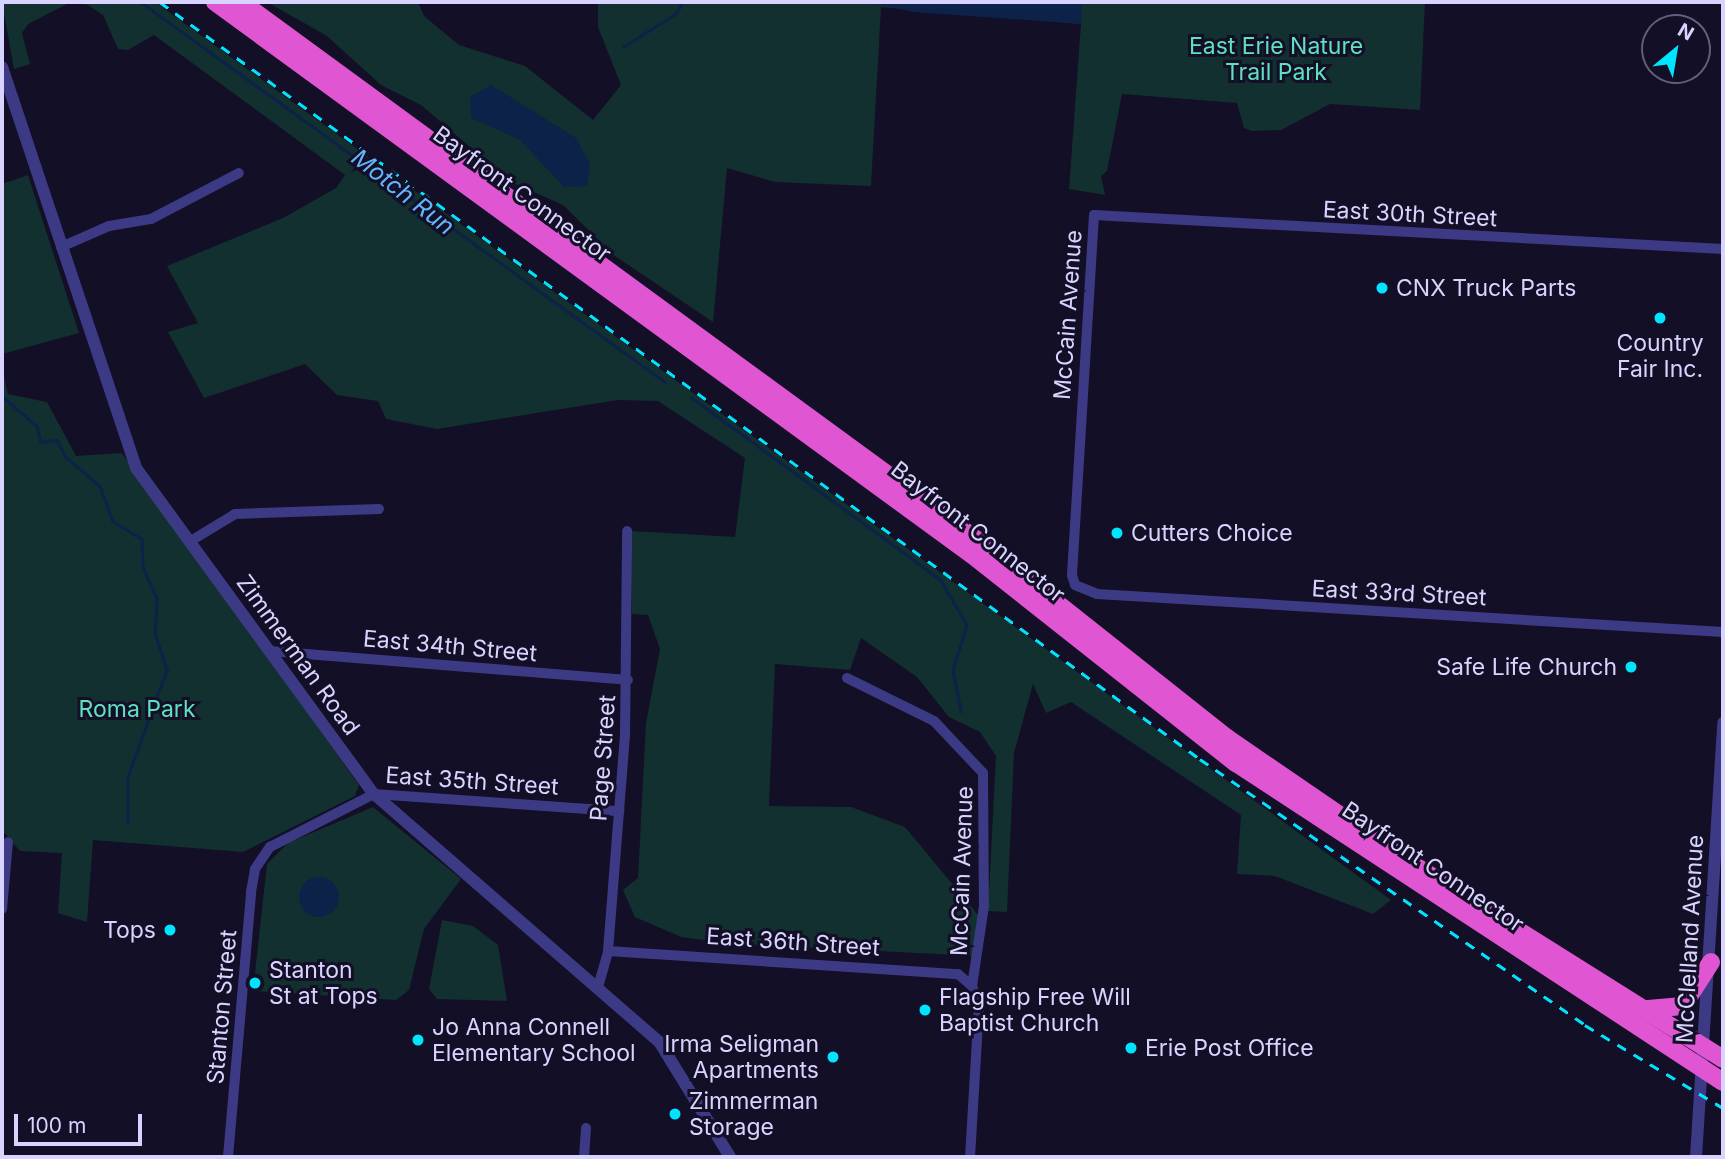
<!DOCTYPE html>
<style>
body{margin:0}
#map{position:relative;width:1725px;height:1159px;overflow:hidden;background:#130f26;font-family:Inter,sans-serif}
div>[style]{position:absolute}
.green>*{inset:0;background:#12302f}
.water>*{inset:0;background:#0c2248}
.round{border-radius:50%}
.stream>*{height:2.5px;margin:-1.25px;padding:0 1.25px;transform-origin:1.25px;border-radius:1.25px;background:#0c2248}
.minor>*{height:10px;margin:-5px;padding:0 5px;transform-origin:5px;border-radius:5px;background:#3d3a85}
.tertiary>*{height:12px;margin:-6px;padding:0 6px;transform-origin:6px;border-radius:6px;background:#3d3a85}
.trunk>*{height:18px;margin:-9px;padding:0 9px;transform-origin:9px;border-radius:9px;background:#e055d1}
.rail>*{height:2.5px;margin-top:-1.25px;transform-origin:0;background:repeating-linear-gradient(90deg,#00e5ff 0 10px,transparent 0 19px)}
.dots>*{width:19px;height:19px;translate:-50% -50%;box-sizing:border-box;border:4px solid #130f26;border-radius:50%}
span{translate:-50% -50%;white-space:nowrap;text-align:center;line-height:1.15;-webkit-text-stroke:6px #130f26;paint-order:stroke}
.park-label{font-size:23px;color:#5fe0c0}
.street-label{font-size:23px;color:#d9d4ff}
.poi-label{font-size:23px;color:#d9d4ff}
.left{translate:0 -50%;text-align:left}
.right{translate:-100% -50%;text-align:right}
.water-label{font-size:24px;color:#62b6ff;font-style:italic}
.frame{position:absolute;inset:0;border:4px solid #d9d4ff;pointer-events:none}
.north{position:absolute;left:1641px;top:14px;width:70px;height:70px;box-sizing:border-box;background:#130f26;border:2px solid #625e7d;border-radius:50%;rotate:30deg;font-size:19px;font-weight:700;line-height:28px;text-align:center;color:#d9d4ff}
.north::after{content:'';display:block;margin:auto;width:24px;height:32px;background:#00e5ff;clip-path:polygon(50% 0,100% 100%,50% 72%,0 100%)}
.scale{position:absolute;left:14px;top:1114px;width:128px;height:32px;box-sizing:border-box;border:4px solid #d9d4ff;border-top:0;padding-left:9px;font-size:21px;line-height:24px;white-space:nowrap;color:#d9d4ff;-webkit-text-stroke:5px #130f26;paint-order:stroke}
</style>
<div id="map">
<div class="green">
<div style="clip-path:polygon(2px 2px,155px 2px,1391px 900px,1373px 914px,1275px 876px,1237px 874px,1241px 815px,1071px 702px,1046px 713px,1033px 684px,1014px 753px,1007px 912px,988px 911px,996px 756px,980px 732px,949px 717px,917px 677px,861px 638px,850px 670px,775px 664px,769px 806px,851px 807px,905px 827px,978px 915px,975px 956px,726px 943px,681px 937px,635px 917px,623px 890px,638px 878px,646px 723px,660px 649px,648px 615px,632px 614px,631px 531px,735px 537px,745px 458px,658px 401px,618px 400px,437px 429px,386px 419px,378px 401px,337px 395px,305px 364px,204px 398px,168px 332px,198px 323px,167px 266px,283px 218px,336px 188px,345px 175px,154px 35px,128px 50px,118px 49px,103px 15px,88px 5px,71px 2px,28px 24px,22px 33px,30px 64px,14px 69px)"></div>
<div style="clip-path:polygon(267px 2px,418px 2px,424px 16px,459px 45px,525px 66px,593px 120px,621px 85px,598px 27px,598px 2px,1425px 2px,1420px 110px,1330px 104px,1281px 130px,1252px 131px,1244px 128px,1237px 103px,1122px 94px,1107px 171px,1101px 176px,1105px 195px,1069px 189px,1081px 24px,881px 7px,871px 186px,775px 182px,727px 168px,713px 322px,615px 256px,563px 205px,511px 182px,421px 105px,381px 85px,327px 36px)"></div>
<div style="clip-path:polygon(28px 175px,79px 333px,2px 354px,2px 184px)"></div>
<div style="clip-path:polygon(2px 368px,8px 394px,47px 402px,76px 456px,122px 453px,359px 785px,355px 796px,243px 852px,93px 840px,87px 922px,58px 913px,62px 853px,20px 851px,2px 830px)"></div>
<div style="clip-path:polygon(373px 807px,461px 879px,424px 929px,409px 990px,396px 1000px,253px 991px,267px 864px,288px 843px)"></div>
<div style="clip-path:polygon(442px 920px,473px 926px,498px 945px,507px 1001px,437px 999px,429px 989px)"></div>
</div>
<div class="water">
<div style="clip-path:polygon(866px 2px,1082px 2px,1081px 24px,913px 12px)"></div>
<div style="clip-path:polygon(491px 85px,576px 138px,590px 164px,587px 186px,564px 187px,520px 140px,471px 118px,470px 97px)"></div>
<div class="round" style="left:299px;top:877px;width:40px;height:40px"></div>
</div>
<div class="stream">
<div style="left:141px;top:2px;width:647px;rotate:35.95deg"></div>
<div style="left:623px;top:47px;width:62px;rotate:-32.4deg"></div>
<div style="left:675px;top:14px;width:14px;rotate:-56deg"></div>
<div style="left:2px;top:396px;width:46px;rotate:40.6deg"></div>
<div style="left:37px;top:426px;width:16px;rotate:76deg"></div>
<div style="left:41px;top:442px;width:16px;rotate:-7deg"></div>
<div style="left:57px;top:440px;width:19px;rotate:62deg"></div>
<div style="left:66px;top:457px;width:45px;rotate:40.5deg"></div>
<div style="left:100px;top:486px;width:37px;rotate:70deg"></div>
<div style="left:113px;top:521px;width:34px;rotate:32deg"></div>
<div style="left:142px;top:539px;width:28px;rotate:88deg"></div>
<div style="left:143px;top:567px;width:35px;rotate:66deg"></div>
<div style="left:157px;top:599px;width:34px;rotate:93deg"></div>
<div style="left:155px;top:633px;width:39px;rotate:72deg"></div>
<div style="left:167px;top:670px;width:114px;rotate:110deg"></div>
<div style="left:128px;top:777px;width:46px;rotate:90deg"></div>
<div style="left:691px;top:397px;width:310px;rotate:36.2deg"></div>
<div style="left:941px;top:580px;width:52px;rotate:60deg"></div>
<div style="left:967px;top:625px;width:47px;rotate:107.3deg"></div>
<div style="left:953px;top:670px;width:42px;rotate:79deg"></div>
</div>
<div class="minor">
<div style="left:61px;top:247px;width:52px;rotate:-23.6deg"></div>
<div style="left:109px;top:226px;width:43px;rotate:-9.5deg"></div>
<div style="left:151px;top:219px;width:99px;rotate:-27.6deg"></div>
<div style="left:1723px;top:249px;width:630px;rotate:-176.91deg"></div>
<div style="left:1094px;top:215px;width:361px;rotate:93.5deg"></div>
<div style="left:1072px;top:575px;width:10px;rotate:73deg"></div>
<div style="left:1075px;top:585px;width:24px;rotate:22deg"></div>
<div style="left:1097px;top:594px;width:627px;rotate:3.47deg"></div>
<div style="left:189px;top:542px;width:54px;rotate:-31.3deg"></div>
<div style="left:235px;top:514px;width:144px;rotate:-2deg"></div>
<div style="left:269px;top:651px;width:360px;rotate:4.6deg"></div>
<div style="left:847px;top:678px;width:97px;rotate:26.3deg"></div>
<div style="left:934px;top:721px;width:71px;rotate:46.7deg"></div>
<div style="left:983px;top:773px;width:133px;rotate:89.6deg"></div>
<div style="left:984px;top:906px;width:81px;rotate:98.5deg"></div>
<div style="left:2px;top:909px;width:67px;rotate:-84.9deg"></div>
<div style="left:608px;top:951px;width:351px;rotate:3.8deg"></div>
<div style="left:958px;top:974px;width:18px;rotate:41deg"></div>
<div style="left:972px;top:986px;width:21px;rotate:71deg"></div>
<div style="left:979px;top:1006px;width:151px;rotate:93.4deg"></div>
<div style="left:598px;top:987px;width:37px;rotate:-74deg"></div>
<div style="left:608px;top:951px;width:216px;rotate:-85.5deg"></div>
<div style="left:625px;top:736px;width:205px;rotate:-89.4deg"></div>
<div style="left:228px;top:1157px;width:266px;rotate:-85deg"></div>
<div style="left:251px;top:892px;width:23px;rotate:-80deg"></div>
<div style="left:255px;top:869px;width:27px;rotate:-56deg"></div>
<div style="left:270px;top:847px;width:117px;rotate:-27deg"></div>
<div style="left:374px;top:794px;width:246px;rotate:4deg"></div>
<div style="left:584px;top:1157px;width:29px;rotate:-86deg"></div>
</div>
<div class="tertiary">
<div style="left:2px;top:67px;width:423px;rotate:71.5deg"></div>
<div style="left:136px;top:468px;width:404px;rotate:53.9deg"></div>
<div style="left:374px;top:794px;width:379px;rotate:41deg"></div>
<div style="left:660px;top:1043px;width:134px;rotate:58.4deg"></div>
<div style="left:1696px;top:1157px;width:435px;rotate:-86.4deg"></div>
</div>
<div class="trunk">
<div style="left:215px;top:2px;width:936px;rotate:36.14deg"></div>
<div style="left:971px;top:554px;width:337px;rotate:38.3deg"></div>
<div style="left:1236px;top:763px;width:582px;rotate:33.23deg"></div>
<div style="left:241px;top:2px;width:917px;rotate:36.17deg"></div>
<div style="left:981px;top:543px;width:314px;rotate:38.4deg"></div>
<div style="left:1227px;top:738px;width:211px;rotate:34.4deg"></div>
<div style="left:1401px;top:857px;width:380px;rotate:32.1deg"></div>
<div style="left:1648px;top:1009px;width:35px;rotate:-5deg"></div>
<div style="left:1683px;top:1006px;width:52px;rotate:-57.5deg"></div>
</div>
<div class="rail">
<div style="left:160px;top:2px;width:1286px;rotate:36.05deg"></div>
<div style="left:1200px;top:759px;width:468px;rotate:34.6deg"></div>
<div style="left:1585px;top:1025px;width:161px;rotate:31deg"></div>
</div>
<div class="dots">
<div style="left:1382px;top:288px;background:#00e5ff"></div>
<div style="left:1660px;top:318px;background:#00e5ff"></div>
<div style="left:1117px;top:533px;background:#00e5ff"></div>
<div style="left:1631px;top:667px;background:#00e5ff"></div>
<div style="left:170px;top:930px;background:#00e5ff"></div>
<div style="left:255px;top:983px;background:#00e5ff"></div>
<div style="left:925px;top:1010px;background:#00e5ff"></div>
<div style="left:418px;top:1040px;background:#00e5ff"></div>
<div style="left:1131px;top:1048px;background:#00e5ff"></div>
<div style="left:833px;top:1057px;background:#00e5ff"></div>
<div style="left:675px;top:1114px;background:#00e5ff"></div>
</div>
<div class="park-label">
<span style="left:1276px;top:59px">East Erie Nature<br>Trail Park</span>
<span style="left:137px;top:709px">Roma Park</span>
</div>
<div class="street-label">
<span style="left:522px;top:194px;rotate:36deg">Bayfront Connector</span>
<span style="left:1410px;top:214px;rotate:3deg">East 30th Street</span>
<span style="left:1068px;top:315px;rotate:-86deg">McCain Avenue</span>
<span style="left:978px;top:532px;rotate:38deg">Bayfront Connector</span>
<span style="left:1399px;top:593px;rotate:3deg">East 33rd Street</span>
<span style="left:450px;top:646px;rotate:5deg">East 34th Street</span>
<span style="left:298px;top:655px;rotate:54deg">Zimmerman Road</span>
<span style="left:603px;top:758px;rotate:-86deg">Page Street</span>
<span style="left:472px;top:781px;rotate:4deg">East 35th Street</span>
<span style="left:1433px;top:867px;rotate:34deg">Bayfront Connector</span>
<span style="left:962px;top:871px;rotate:-88deg">McCain Avenue</span>
<span style="left:1690px;top:939px;rotate:-87deg">McClelland Avenue</span>
<span style="left:793px;top:942px;rotate:4deg">East 36th Street</span>
<span style="left:222px;top:1007px;rotate:-85deg">Stanton Street</span>
</div>
<div class="poi-label">
<span class="left" style="left:1396px;top:288px">CNX Truck Parts</span>
<span style="left:1660px;top:356px">Country<br>Fair Inc.</span>
<span class="left" style="left:1131px;top:533px">Cutters Choice</span>
<span class="right" style="left:1617px;top:667px">Safe Life Church</span>
<span class="right" style="left:156px;top:930px">Tops</span>
<span class="left" style="left:269px;top:983px">Stanton<br>St at Tops</span>
<span class="left" style="left:939px;top:1010px">Flagship Free Will<br>Baptist Church</span>
<span class="left" style="left:432px;top:1040px">Jo Anna Connell<br>Elementary School</span>
<span class="right" style="left:819px;top:1057px">Irma Seligman<br>Apartments</span>
<span class="left" style="left:1145px;top:1048px">Erie Post Office</span>
<span class="left" style="left:689px;top:1114px">Zimmerman<br>Storage</span>
</div>
<div class="water-label">
<span style="left:403px;top:192px;rotate:38deg">Motch Run</span>
</div>
<div class="frame"></div>
<div class="north">N</div>
<div class="scale">100 m</div>
</div>
